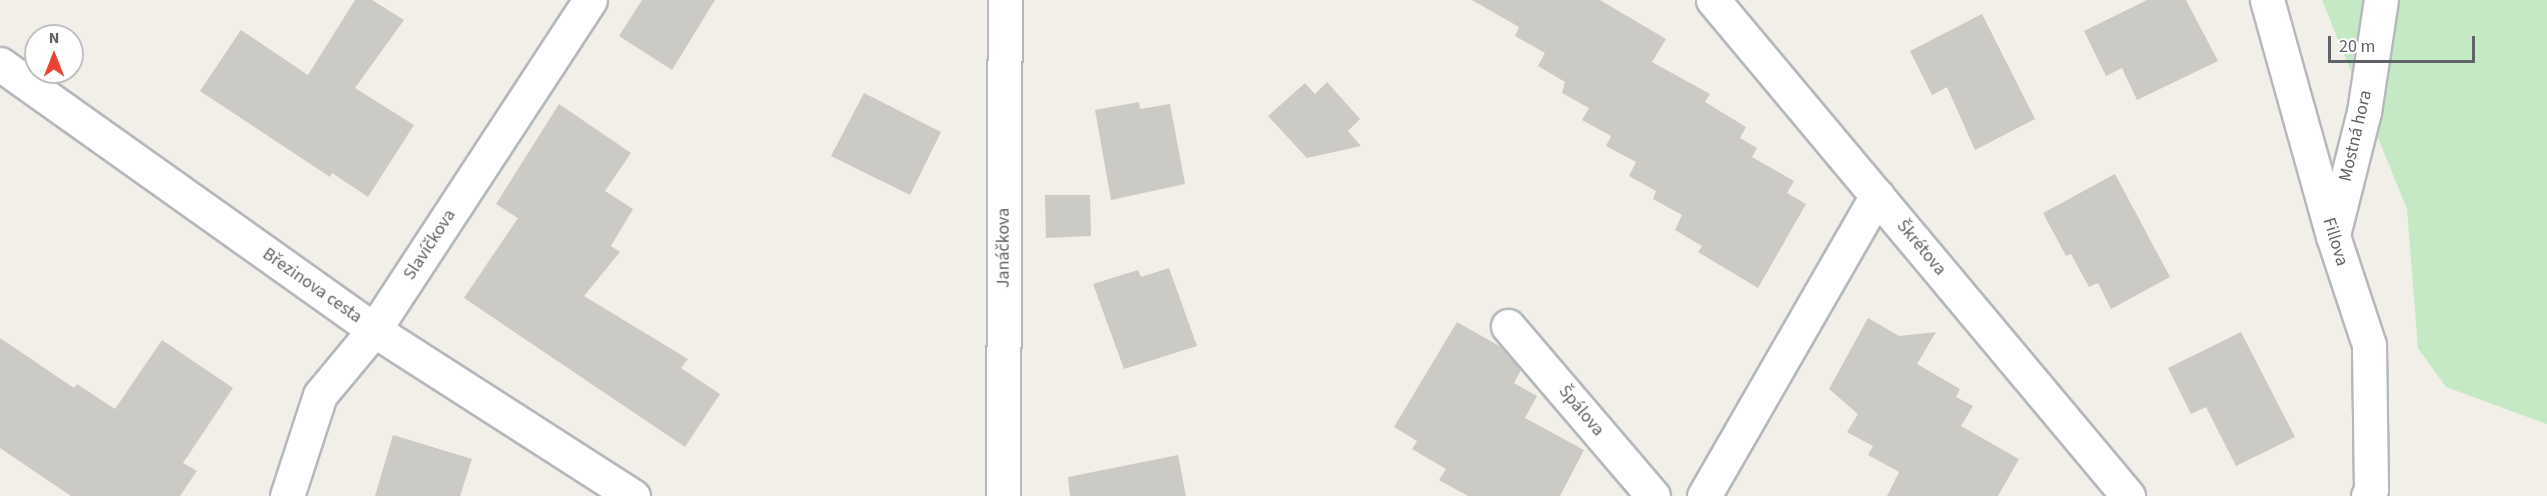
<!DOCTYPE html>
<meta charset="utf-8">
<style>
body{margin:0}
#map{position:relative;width:2547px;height:496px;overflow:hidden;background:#f1efe8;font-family:"Source Sans 3",sans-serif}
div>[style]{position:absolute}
.green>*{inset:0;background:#c5e8c5}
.building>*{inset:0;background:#cccac5}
.roads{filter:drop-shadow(2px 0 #b5b8bc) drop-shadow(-2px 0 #b5b8bc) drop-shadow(0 2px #b5b8bc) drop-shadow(0 -2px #b5b8bc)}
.street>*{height:33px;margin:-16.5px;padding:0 16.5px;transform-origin:16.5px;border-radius:16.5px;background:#fff}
span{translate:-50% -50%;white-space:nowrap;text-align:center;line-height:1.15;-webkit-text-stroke:6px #fff;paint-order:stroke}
.street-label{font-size:18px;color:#5f6368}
.north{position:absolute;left:24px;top:24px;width:60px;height:60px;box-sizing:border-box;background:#fff;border:2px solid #bfc1c3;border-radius:50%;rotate:0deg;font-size:16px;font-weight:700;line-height:24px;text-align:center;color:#5f6368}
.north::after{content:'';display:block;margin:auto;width:21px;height:27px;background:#ea4335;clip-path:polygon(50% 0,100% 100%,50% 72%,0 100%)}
.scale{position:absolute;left:2328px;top:36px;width:147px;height:27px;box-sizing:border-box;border:3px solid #5f6368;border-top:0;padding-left:8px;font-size:18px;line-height:21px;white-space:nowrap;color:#5f6368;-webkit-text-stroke:4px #fff;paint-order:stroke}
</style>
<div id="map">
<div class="green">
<div style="clip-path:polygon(2322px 0,2547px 0,2547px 424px,2446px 387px,2418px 348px,2407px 209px)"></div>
</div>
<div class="building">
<div style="clip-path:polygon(355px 0,372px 0,404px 20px,355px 88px,414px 125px,368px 197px,332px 173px,330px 177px,200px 91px,241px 30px,308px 75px)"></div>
<div style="clip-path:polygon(642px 0,715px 0,672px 70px,619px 36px)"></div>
<div style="clip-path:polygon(1472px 0,1600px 0,1666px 39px,1652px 62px,1710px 94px,1705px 102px,1746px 127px,1740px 138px,1757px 148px,1752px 157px,1794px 181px,1787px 193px,1806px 204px,1758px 288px,1698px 252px,1702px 246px,1675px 230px,1682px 215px,1653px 199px,1656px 191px,1629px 176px,1636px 162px,1606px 146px,1611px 136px,1582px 120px,1589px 108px,1562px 93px,1565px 82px,1538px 66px,1545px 53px,1515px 36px,1519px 27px)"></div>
<div style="clip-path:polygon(2147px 0,2186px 0,2218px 61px,2137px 100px,2122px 68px,2106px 76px,2084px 31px)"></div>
<div style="clip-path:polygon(1982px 14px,2035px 119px,1975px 150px,1947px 87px,1932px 95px,1910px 51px)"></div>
<div style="clip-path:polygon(1327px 82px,1360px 119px,1348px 131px,1361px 146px,1307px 158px,1268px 116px,1305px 83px,1315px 94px)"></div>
<div style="clip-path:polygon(864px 93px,941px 132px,910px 195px,831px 156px)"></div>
<div style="clip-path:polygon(1139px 102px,1140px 109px,1170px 104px,1185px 184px,1111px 200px,1095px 110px)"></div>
<div style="clip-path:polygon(559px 104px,631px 153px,605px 191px,633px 209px,611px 246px,620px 252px,584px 296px,688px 359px,681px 368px,720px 394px,685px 447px,464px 298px,518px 218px,496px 204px)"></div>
<div style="clip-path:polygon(2115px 174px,2170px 277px,2111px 309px,2098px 283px,2089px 287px,2071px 254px,2066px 256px,2043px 213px)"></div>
<div style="clip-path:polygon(1045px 195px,1090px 195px,1091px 236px,1046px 238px)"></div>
<div style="clip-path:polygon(1169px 268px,1197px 346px,1124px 369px,1093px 284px,1138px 270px,1141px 277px)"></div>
<div style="clip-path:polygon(1868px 318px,1899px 336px,1936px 332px,1917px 364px,1960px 389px,1956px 397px,1973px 406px,1961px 426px,2019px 459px,1998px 496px,1887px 496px,1899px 472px,1868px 455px,1873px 446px,1847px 432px,1858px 414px,1829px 389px)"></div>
<div style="clip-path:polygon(1457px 322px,1501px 347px,1521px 370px,1514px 383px,1537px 396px,1525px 418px,1584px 450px,1560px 496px,1468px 496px,1439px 480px,1446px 469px,1412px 449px,1417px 441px,1394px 427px)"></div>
<div style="clip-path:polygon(2241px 332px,2295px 437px,2236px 466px,2206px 407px,2191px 414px,2168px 368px)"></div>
<div style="clip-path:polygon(0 338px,74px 388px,77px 384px,115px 409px,162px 340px,233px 388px,183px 463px,197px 471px,180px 496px,71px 496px,0 448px)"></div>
<div style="clip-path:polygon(393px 435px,472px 459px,460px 496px,375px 496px)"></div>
<div style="clip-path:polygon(1178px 455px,1186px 496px,1070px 496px,1068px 477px)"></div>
</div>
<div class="roads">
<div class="street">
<div style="left:1713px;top:0;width:647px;rotate:50.08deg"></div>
<div style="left:2267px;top:0;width:245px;rotate:74.4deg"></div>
<div style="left:2333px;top:236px;width:115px;rotate:71.7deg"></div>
<div style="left:2369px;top:345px;width:144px;rotate:89.2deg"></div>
<div style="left:2371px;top:489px;width:8px;rotate:113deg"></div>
<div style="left:0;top:64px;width:459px;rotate:35.4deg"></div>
<div style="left:374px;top:330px;width:308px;rotate:32.7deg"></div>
<div style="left:2333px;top:235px;width:127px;rotate:-75.9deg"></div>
<div style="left:2364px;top:112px;width:113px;rotate:-81.4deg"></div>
<div style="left:1508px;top:326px;width:223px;rotate:49.5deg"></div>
<div style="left:287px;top:496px;width:106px;rotate:-71.9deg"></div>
<div style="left:320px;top:395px;width:85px;rotate:-50.3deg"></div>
<div style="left:374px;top:330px;width:394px;rotate:-56.8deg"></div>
<div style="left:1003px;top:496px;width:496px;rotate:-89.8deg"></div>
<div style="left:1704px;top:496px;width:347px;rotate:-60.1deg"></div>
</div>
</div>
<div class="street-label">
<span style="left:2356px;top:136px;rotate:-77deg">Mostná hora</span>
<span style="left:2335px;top:242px;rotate:73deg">Fillova</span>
<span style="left:430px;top:245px;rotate:-57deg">Slavíčkova</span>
<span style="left:1004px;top:248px;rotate:-90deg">Janáčkova</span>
<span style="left:1921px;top:248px;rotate:50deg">Škrétova</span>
<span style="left:312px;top:286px;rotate:35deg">Březinova cesta</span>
<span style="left:1581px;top:411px;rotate:50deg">Špálova</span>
</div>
<div class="north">N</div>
<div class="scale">20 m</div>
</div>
